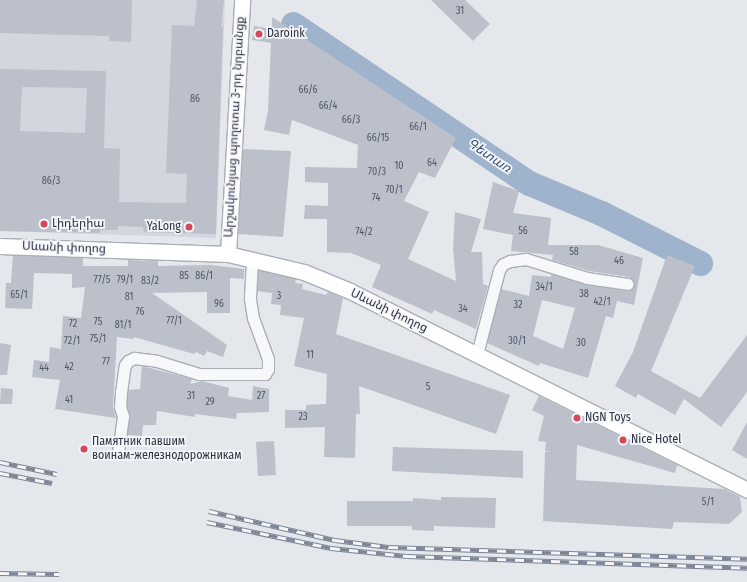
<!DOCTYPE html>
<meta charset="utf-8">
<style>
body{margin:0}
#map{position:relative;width:747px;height:582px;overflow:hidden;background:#e4e7ec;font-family:"Fira Sans Condensed","Noto Sans Armenian",sans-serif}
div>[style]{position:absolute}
.built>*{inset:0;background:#d2d6de}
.river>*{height:25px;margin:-12.5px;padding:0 12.5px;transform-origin:12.5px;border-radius:12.5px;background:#9fb4cc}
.building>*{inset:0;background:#bbc0ca}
.roads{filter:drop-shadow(1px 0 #a9aeb7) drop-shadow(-1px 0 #a9aeb7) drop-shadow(0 1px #a9aeb7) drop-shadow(0 -1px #a9aeb7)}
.street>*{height:11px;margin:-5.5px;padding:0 5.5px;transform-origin:5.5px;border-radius:5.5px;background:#f7f8fa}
.secondary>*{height:15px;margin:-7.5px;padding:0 7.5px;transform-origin:7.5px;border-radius:7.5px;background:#fff}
.rail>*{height:4.5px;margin-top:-2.25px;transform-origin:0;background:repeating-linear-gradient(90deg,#f4f6f9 0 9px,#7d8696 0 18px);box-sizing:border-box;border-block:1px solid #7d8696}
.dots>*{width:11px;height:11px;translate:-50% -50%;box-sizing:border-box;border:2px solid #f4f6f9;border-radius:50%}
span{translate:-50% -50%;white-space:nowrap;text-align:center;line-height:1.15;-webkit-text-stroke:3.5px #f4f6f9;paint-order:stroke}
.number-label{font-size:10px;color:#4f5766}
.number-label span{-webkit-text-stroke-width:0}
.poi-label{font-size:12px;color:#2b3445}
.left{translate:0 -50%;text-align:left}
.right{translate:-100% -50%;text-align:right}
.street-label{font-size:12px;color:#2b3445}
.water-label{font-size:13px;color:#34527a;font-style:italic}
</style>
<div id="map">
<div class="built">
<div style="clip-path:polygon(0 0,225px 0,216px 238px,0 231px)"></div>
</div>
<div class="river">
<div style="left:293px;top:24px;width:285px;rotate:34deg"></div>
<div style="left:529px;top:183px;width:78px;rotate:22.6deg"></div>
<div style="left:601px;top:213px;width:111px;rotate:26.8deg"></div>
</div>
<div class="building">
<div style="clip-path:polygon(0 0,132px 0,131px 42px,109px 41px,109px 36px,0 33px)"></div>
<div style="clip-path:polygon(evenodd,197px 0,224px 0,221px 27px,223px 27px,216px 234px,144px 232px,143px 227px,118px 226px,118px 230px,100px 230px,100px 233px,0 231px,0 69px,106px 71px,104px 148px,120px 149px,119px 202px,186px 203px,187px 174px,166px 173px,172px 25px,194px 26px,197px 0,22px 87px,87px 88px,85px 133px,20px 131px,22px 87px)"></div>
<div style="clip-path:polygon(431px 0,465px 0,490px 24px,473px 41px)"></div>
<div style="clip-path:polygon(272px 17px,456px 138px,435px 178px,419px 172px,404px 201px,429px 212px,408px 259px,456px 281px,453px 249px,455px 212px,481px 219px,471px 252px,482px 252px,483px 284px,488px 286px,476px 329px,434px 310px,432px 314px,372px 287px,381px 265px,351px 253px,327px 252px,327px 219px,304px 219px,305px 205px,328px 206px,328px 183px,305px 182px,305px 167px,357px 168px,358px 145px,292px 120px,289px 135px,264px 130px,268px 111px,271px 43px,252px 40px,254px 26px,272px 29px)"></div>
<div style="clip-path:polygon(243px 149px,291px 151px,283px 237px,238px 234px)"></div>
<div style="clip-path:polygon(evenodd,493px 182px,519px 191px,513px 213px,551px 218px,548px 245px,598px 245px,643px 258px,634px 305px,617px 301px,613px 318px,606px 316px,588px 378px,540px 363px,539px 366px,487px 343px,501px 289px,529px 296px,532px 275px,551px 277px,551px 274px,586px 285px,627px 291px,634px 288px,634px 281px,629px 277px,589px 271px,552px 260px,553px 255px,511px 251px,513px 235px,483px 229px,493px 182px,542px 300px,575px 308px,563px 349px,533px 336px,542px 300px)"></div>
<div style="clip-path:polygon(13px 255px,83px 258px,83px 266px,128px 266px,128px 260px,158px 261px,158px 266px,210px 265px,244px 269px,244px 279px,230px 278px,230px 313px,207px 313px,207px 292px,152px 293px,227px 345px,223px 357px,207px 351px,204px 356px,196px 352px,194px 354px,134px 337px,133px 339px,117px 337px,113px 407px,116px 418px,55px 409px,60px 380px,32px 377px,34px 360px,49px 362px,50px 347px,61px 349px,63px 316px,81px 318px,85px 287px,72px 288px,72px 274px,34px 273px,32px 309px,5px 308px,6px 283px,11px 283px)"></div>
<div style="clip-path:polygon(667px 255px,695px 266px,651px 371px,700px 398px,747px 335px,747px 392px,721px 427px,684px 399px,675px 415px,638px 394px,636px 398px,615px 386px,633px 352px)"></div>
<div style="clip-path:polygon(258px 270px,296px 279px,295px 283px,303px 284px,302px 289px,326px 295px,328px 292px,343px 298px,336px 334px,510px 395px,496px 434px,359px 386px,360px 414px,356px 414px,355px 458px,324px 457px,325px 427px,285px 428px,285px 410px,306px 410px,306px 405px,326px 404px,327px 374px,294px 366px,304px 318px,280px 315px,281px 305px,271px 304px,272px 293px,257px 291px)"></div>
<div style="clip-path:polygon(0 343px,11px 345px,7px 375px,0 375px)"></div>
<div style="clip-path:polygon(142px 366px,192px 379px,190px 384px,202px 381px,229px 388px,228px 396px,252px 400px,253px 386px,269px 389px,269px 412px,237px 413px,236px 419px,195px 414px,195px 417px,157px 411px,156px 425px,143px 425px,142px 436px,127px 435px,130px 417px,127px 406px,128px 390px,140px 389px)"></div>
<div style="clip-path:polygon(1px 388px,13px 389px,12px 404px,0 404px)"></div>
<div style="clip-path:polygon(539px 396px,677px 465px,675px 473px,577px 445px,576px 480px,724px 489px,740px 497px,742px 512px,729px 524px,674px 522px,672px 529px,543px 521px,545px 452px,550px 452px,545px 451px,546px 442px,538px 441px,544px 416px,532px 410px)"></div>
<div style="clip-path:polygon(747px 422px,747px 459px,732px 450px)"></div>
<div style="clip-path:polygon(274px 441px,276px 475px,258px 476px,256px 442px)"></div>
<div style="clip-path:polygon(393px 447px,523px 451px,523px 478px,392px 471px)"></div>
<div style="clip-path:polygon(441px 497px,496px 498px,495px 528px,434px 526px,434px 531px,412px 530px,412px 526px,347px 526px,347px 501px,413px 501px,413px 498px,441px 500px)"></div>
</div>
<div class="roads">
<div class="street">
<div style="left:477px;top:354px;width:87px;rotate:-75.3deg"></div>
<div style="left:499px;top:270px;width:7px;rotate:-56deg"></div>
<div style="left:503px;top:264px;width:8px;rotate:-23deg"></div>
<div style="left:510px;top:261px;width:16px;rotate:-7deg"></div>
<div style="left:526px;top:259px;width:64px;rotate:17.3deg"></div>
<div style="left:587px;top:278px;width:41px;rotate:8.3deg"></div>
<div style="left:118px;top:452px;width:36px;rotate:-82deg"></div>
<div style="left:123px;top:416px;width:9px;rotate:-108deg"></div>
<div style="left:120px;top:407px;width:15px;rotate:-86deg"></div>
<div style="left:121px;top:392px;width:27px;rotate:-82deg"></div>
<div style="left:125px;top:365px;width:5px;rotate:-53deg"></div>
<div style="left:128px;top:361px;width:7px;rotate:-27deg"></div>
<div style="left:134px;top:358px;width:23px;rotate:7deg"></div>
<div style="left:157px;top:361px;width:44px;rotate:17.2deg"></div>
<div style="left:199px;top:374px;width:66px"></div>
<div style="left:265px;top:374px;width:6px;rotate:-59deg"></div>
<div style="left:268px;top:369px;width:10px;rotate:-90deg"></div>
<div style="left:268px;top:359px;width:44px;rotate:-110.1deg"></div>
<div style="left:253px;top:318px;width:20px;rotate:-99deg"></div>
<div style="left:250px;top:298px;width:39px;rotate:-87deg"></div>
</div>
<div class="secondary">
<div style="left:0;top:246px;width:228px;rotate:2deg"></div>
<div style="left:228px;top:254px;width:78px;rotate:13.3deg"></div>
<div style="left:304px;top:272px;width:50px;rotate:22.4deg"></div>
<div style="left:350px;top:291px;width:444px;rotate:26.6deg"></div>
<div style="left:228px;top:254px;width:254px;rotate:-86.8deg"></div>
</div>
</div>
<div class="rail">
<div style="left:0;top:462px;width:58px;rotate:11.9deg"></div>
<div style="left:0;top:473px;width:53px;rotate:10.9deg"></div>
<div style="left:209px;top:511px;width:129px;rotate:13deg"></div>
<div style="left:335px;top:540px;width:54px;rotate:7.4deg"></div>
<div style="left:389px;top:547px;width:358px;rotate:1.9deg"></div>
<div style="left:207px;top:522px;width:127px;rotate:11.8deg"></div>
<div style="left:331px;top:548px;width:76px;rotate:6deg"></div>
<div style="left:407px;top:556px;width:340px;rotate:2deg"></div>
<div style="left:0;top:573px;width:59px;rotate:1deg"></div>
</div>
<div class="dots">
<div style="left:259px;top:34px;background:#d1495b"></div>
<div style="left:44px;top:224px;background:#d1495b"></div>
<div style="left:189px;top:227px;background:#d1495b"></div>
<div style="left:577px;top:418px;background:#d1495b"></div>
<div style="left:623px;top:440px;background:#d1495b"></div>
<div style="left:84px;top:449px;background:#d1495b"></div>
</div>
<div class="number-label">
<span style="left:460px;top:12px">31</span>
<span style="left:308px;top:91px">66/6</span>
<span style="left:195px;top:100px">86</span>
<span style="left:328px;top:107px">66/4</span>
<span style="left:351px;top:121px">66/3</span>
<span style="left:418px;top:128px">66/1</span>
<span style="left:378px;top:139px">66/15</span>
<span style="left:432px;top:164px">64</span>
<span style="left:399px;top:167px">10</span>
<span style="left:377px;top:173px">70/3</span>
<span style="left:51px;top:182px">86/3</span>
<span style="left:394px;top:191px">70/1</span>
<span style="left:376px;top:199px">74</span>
<span style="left:523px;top:232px">56</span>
<span style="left:364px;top:233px">74/2</span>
<span style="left:574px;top:253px">58</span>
<span style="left:619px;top:262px">46</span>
<span style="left:184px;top:277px">85</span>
<span style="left:204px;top:277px">86/1</span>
<span style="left:102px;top:281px">77/5</span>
<span style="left:125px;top:281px">79/1</span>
<span style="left:150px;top:282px">83/2</span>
<span style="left:544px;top:288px">34/1</span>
<span style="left:584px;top:295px">38</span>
<span style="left:19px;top:296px">65/1</span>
<span style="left:279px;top:297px">3</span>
<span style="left:129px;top:298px">81</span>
<span style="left:602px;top:303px">42/1</span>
<span style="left:219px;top:305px">96</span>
<span style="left:518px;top:306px">32</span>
<span style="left:463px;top:310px">34</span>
<span style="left:140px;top:313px">76</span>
<span style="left:174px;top:322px">77/1</span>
<span style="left:98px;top:323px">75</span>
<span style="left:73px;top:325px">72</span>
<span style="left:123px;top:326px">81/1</span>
<span style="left:98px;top:340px">75/1</span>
<span style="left:72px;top:342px">72/1</span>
<span style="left:517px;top:342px">30/1</span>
<span style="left:581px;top:344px">30</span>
<span style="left:310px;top:356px">11</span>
<span style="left:106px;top:363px">77</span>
<span style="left:69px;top:368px">42</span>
<span style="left:44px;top:369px">44</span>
<span style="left:428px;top:388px">5</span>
<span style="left:191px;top:397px">31</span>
<span style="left:261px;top:397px">27</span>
<span style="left:69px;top:401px">41</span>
<span style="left:210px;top:403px">29</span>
<span style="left:303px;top:418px">23</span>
<span style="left:708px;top:503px">5/1</span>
</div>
<div class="poi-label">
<span class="left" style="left:267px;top:34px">Daroink</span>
<span class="left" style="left:52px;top:224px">Լիդերիա</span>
<span class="right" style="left:181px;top:227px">YaLong</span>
<span class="left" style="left:585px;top:418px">NGN Toys</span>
<span class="left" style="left:631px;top:440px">Nice Hotel</span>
<span class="left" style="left:92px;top:449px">Памятник павшим<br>воинам-железнодорожникам</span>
</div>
<div class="street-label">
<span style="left:235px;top:127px;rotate:-87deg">Արշակունյաց պողոտա 3-րդ նրբանցք</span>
<span style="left:64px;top:248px;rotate:2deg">Սևանի փողոց</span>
<span style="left:389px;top:311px;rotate:26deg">Սևանի փողոց</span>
</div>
<div class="water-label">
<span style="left:489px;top:156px;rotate:34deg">Գետառ</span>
</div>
</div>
